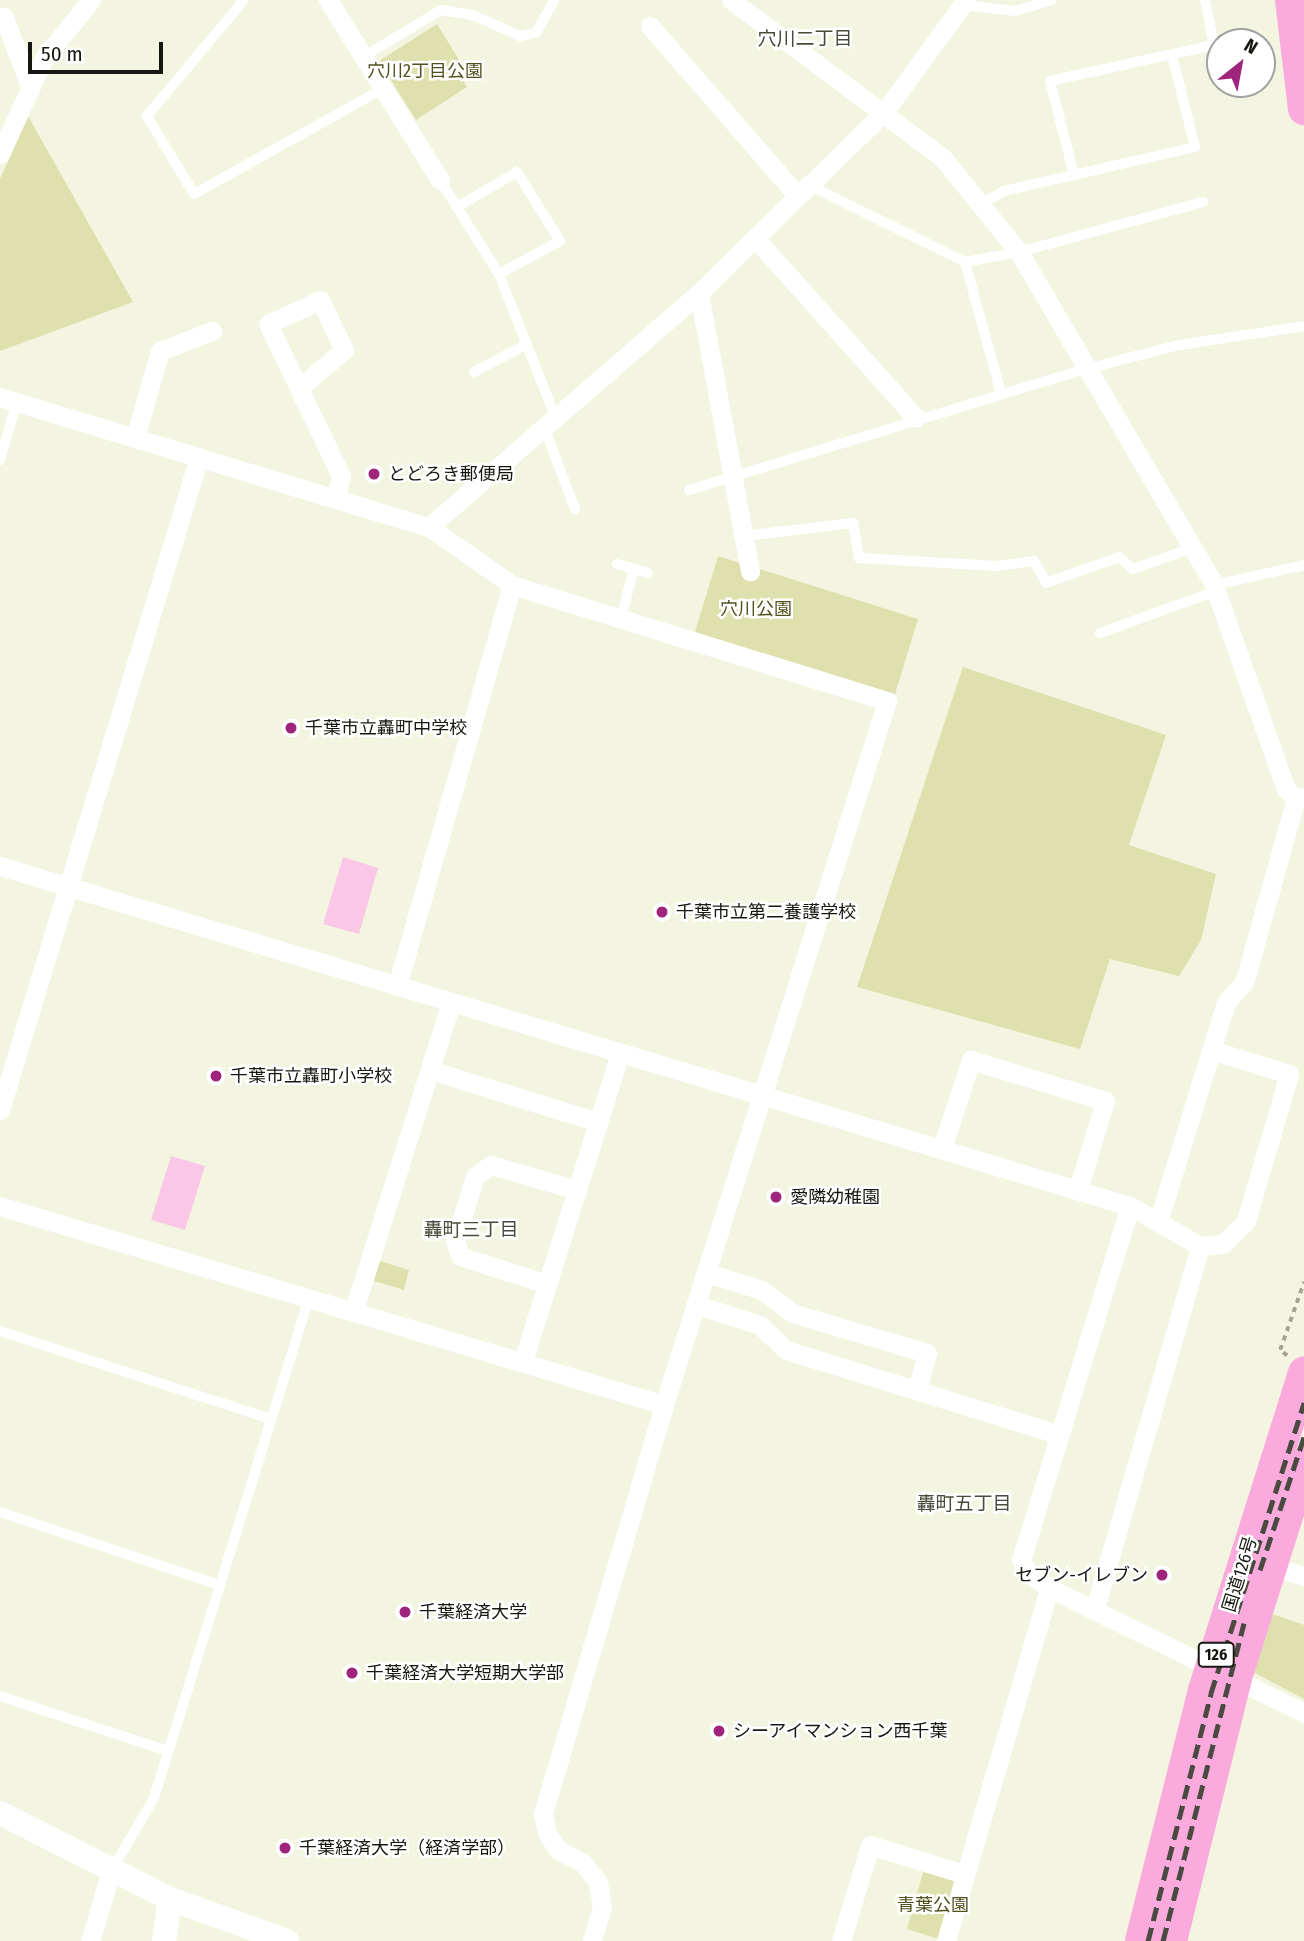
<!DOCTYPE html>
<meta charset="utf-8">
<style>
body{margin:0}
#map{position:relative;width:1304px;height:1941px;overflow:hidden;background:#f3f5e1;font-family:"Fira Sans Condensed","Noto Sans JP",sans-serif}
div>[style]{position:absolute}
.green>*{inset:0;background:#dee1ad}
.water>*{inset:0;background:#fbc7e6}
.path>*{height:3.5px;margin-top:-1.75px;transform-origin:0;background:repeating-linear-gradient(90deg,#a4a596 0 5px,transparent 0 10px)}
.service>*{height:10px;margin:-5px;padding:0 5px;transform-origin:5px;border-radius:5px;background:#fff}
.minor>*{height:19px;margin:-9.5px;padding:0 9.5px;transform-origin:9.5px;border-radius:9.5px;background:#fff}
.tertiary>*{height:24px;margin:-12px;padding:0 12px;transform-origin:12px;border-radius:12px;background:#fff}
.trunk>*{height:32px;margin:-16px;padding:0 16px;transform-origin:16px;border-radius:16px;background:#faaadc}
.rail>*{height:5px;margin-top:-2.5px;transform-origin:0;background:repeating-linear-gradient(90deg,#4a4a41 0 14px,transparent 0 21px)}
.dots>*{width:19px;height:19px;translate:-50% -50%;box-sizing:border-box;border:4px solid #fff;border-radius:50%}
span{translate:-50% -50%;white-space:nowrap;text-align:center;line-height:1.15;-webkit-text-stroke:5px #fff;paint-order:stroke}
.shield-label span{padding:2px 5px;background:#fff;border:2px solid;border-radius:5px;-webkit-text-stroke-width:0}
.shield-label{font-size:16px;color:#171711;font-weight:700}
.park-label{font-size:18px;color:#51511e}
.poi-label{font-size:18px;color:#171711}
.left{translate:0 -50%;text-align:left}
.right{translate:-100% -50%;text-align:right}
.street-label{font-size:18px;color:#171711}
.neighbourhood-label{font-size:19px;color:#4a4b3b}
.north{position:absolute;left:1206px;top:28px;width:70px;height:70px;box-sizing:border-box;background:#fff;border:2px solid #a2a2a0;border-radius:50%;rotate:31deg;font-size:19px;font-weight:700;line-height:28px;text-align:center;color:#171711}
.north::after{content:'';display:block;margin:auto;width:24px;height:32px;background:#9f257c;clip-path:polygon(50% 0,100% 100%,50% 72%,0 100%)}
.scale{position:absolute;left:28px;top:42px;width:135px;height:32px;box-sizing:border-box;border:4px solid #171711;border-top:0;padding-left:9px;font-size:21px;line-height:24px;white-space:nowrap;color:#171711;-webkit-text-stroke:5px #fff;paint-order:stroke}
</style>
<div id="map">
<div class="green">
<div style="clip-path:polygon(437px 24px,466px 71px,460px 75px,467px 87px,416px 120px,379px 61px)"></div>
<div style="clip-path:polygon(28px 116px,133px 302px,0 351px,0 179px)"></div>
<div style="clip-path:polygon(718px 556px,918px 619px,895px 694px,695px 632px)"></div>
<div style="clip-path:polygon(963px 667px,1166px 735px,1129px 845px,1216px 874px,1201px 940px,1179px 976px,1110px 959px,1080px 1049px,857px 987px)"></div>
<div style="clip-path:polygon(373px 1259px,409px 1270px,404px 1290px,368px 1279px)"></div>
<div style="clip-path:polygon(1269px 1613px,1304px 1625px,1304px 1699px,1251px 1671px)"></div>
<div style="clip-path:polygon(924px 1869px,960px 1880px,942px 1940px,907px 1929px)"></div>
</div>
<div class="water">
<div style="clip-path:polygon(343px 857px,378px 868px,359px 934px,323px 924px)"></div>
<div style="clip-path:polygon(171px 1156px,205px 1166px,185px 1230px,151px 1220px)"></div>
</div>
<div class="path">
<div style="left:1287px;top:1356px;width:9px;rotate:-139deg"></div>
<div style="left:1280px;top:1350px;width:72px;rotate:-70.6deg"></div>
</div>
<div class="service">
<div style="left:244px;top:0;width:151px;rotate:129.9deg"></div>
<div style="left:147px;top:116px;width:91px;rotate:58.9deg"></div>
<div style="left:194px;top:194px;width:216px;rotate:-29.1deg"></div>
<div style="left:963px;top:5px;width:53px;rotate:6.5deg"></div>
<div style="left:1016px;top:11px;width:37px;rotate:-17deg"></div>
<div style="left:1172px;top:55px;width:95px;rotate:76deg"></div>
<div style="left:1195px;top:147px;width:124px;rotate:167deg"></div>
<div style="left:1074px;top:175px;width:97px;rotate:-104.3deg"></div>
<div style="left:1050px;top:81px;width:168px;rotate:-12.4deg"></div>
<div style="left:1214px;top:45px;width:46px;rotate:-101.3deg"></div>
<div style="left:363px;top:57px;width:91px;rotate:-31.1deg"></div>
<div style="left:441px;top:10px;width:32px;rotate:9deg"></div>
<div style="left:473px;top:15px;width:51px;rotate:24.1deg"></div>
<div style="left:520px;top:36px;width:16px;rotate:-11deg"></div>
<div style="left:536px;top:33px;width:38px;rotate:-61deg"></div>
<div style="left:440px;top:180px;width:111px;rotate:57.9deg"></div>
<div style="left:499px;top:274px;width:153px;rotate:68.5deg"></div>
<div style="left:809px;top:185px;width:174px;rotate:26.3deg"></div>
<div style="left:965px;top:262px;width:137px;rotate:74.7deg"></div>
<div style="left:980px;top:204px;width:27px;rotate:-28deg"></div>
<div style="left:1004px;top:191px;width:72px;rotate:-12.9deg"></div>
<div style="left:457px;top:207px;width:69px;rotate:-30.3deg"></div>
<div style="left:517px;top:172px;width:81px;rotate:58.1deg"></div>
<div style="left:560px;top:241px;width:69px;rotate:151.6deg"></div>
<div style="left:965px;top:262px;width:55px;rotate:-10.5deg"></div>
<div style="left:1019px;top:252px;width:191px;rotate:-15.2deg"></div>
<div style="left:474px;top:372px;width:60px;rotate:-27.8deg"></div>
<div style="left:544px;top:427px;width:88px;rotate:69.3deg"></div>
<div style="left:0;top:460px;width:60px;rotate:-73.7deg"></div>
<div style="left:689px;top:490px;width:415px;rotate:-17deg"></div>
<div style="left:1086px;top:369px;width:96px;rotate:-14.5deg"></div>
<div style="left:1179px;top:345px;width:126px;rotate:-8.6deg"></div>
<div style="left:744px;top:536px;width:110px;rotate:-6.8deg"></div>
<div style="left:853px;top:523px;width:36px;rotate:80deg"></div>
<div style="left:859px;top:558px;width:138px;rotate:3.3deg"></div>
<div style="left:997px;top:566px;width:37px;rotate:-8deg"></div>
<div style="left:1034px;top:561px;width:25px;rotate:61deg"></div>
<div style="left:1046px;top:583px;width:77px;rotate:-19.6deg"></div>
<div style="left:1119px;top:557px;width:18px;rotate:41deg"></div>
<div style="left:1133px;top:569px;width:63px;rotate:-19.6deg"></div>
<div style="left:617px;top:564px;width:32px;rotate:16deg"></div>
<div style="left:1214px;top:585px;width:92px;rotate:-12.5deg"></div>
<div style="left:621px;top:618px;width:51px;rotate:-75.1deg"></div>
<div style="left:1100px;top:633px;width:123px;rotate:-19.9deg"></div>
<div style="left:0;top:1331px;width:285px;rotate:18deg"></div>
<div style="left:0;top:1512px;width:232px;rotate:18.4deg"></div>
<div style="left:0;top:1696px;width:177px;rotate:18.1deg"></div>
<div style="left:113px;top:1868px;width:81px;rotate:-59.6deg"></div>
<div style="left:154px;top:1798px;width:523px;rotate:-72.78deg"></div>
</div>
<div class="minor">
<div style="left:328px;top:0;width:212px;rotate:58.1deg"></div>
<div style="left:731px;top:0;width:263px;rotate:36.7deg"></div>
<div style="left:942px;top:157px;width:122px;rotate:51deg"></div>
<div style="left:1019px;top:252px;width:386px;rotate:59.6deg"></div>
<div style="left:1214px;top:585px;width:216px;rotate:70.6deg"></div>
<div style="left:1286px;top:789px;width:13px;rotate:42deg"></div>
<div style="left:0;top:18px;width:4px;rotate:-14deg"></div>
<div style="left:4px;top:17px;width:74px;rotate:69.4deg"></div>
<div style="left:650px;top:26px;width:225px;rotate:49deg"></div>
<div style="left:0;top:154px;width:106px;rotate:-65.4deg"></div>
<div style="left:44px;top:58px;width:75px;rotate:-51deg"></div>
<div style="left:755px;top:238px;width:241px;rotate:48.2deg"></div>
<div style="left:699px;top:293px;width:283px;rotate:79.6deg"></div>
<div style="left:299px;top:388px;width:59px;rotate:-40.2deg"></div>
<div style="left:344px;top:350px;width:55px;rotate:-115.6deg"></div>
<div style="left:320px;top:300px;width:57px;rotate:155.2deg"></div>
<div style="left:268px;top:324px;width:169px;rotate:64.3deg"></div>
<div style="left:341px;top:476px;width:24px;rotate:102deg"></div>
<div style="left:0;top:397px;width:448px;rotate:16.9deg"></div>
<div style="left:429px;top:527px;width:101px;rotate:34.9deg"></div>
<div style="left:512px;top:585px;width:393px;rotate:17.2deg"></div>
<div style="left:887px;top:701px;width:738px;rotate:107.58deg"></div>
<div style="left:664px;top:1405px;width:426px;rotate:106.5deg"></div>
<div style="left:543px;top:1813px;width:20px;rotate:79deg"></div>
<div style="left:547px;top:1833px;width:20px;rotate:57deg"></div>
<div style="left:558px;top:1850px;width:28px;rotate:27deg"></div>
<div style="left:583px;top:1863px;width:24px;rotate:52deg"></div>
<div style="left:598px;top:1882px;width:24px;rotate:81deg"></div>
<div style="left:602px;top:1906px;width:36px;rotate:106deg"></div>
<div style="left:135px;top:438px;width:91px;rotate:-74deg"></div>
<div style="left:160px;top:351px;width:56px;rotate:-21deg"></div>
<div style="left:429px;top:527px;width:357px;rotate:-40.9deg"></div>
<div style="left:699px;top:293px;width:78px;rotate:-44.5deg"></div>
<div style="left:755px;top:238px;width:180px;rotate:-44.3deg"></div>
<div style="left:884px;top:112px;width:139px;rotate:-53.8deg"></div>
<div style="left:0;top:866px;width:1180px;rotate:16.75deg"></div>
<div style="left:1130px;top:1206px;width:81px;rotate:29.7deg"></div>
<div style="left:1200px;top:1246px;width:23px;rotate:-5deg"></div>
<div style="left:1223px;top:1244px;width:33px;rotate:-45deg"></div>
<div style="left:1246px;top:1221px;width:153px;rotate:-73.7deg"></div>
<div style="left:1289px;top:1074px;width:82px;rotate:-162.9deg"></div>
<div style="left:397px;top:986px;width:417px;rotate:-74deg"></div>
<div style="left:430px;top:1070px;width:176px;rotate:17.2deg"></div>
<div style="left:0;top:1110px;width:683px;rotate:-73.05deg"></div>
<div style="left:942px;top:1148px;width:93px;rotate:-71.8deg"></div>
<div style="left:971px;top:1060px;width:140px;rotate:17deg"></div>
<div style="left:1105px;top:1101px;width:93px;rotate:106.9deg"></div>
<div style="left:0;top:1206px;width:693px;rotate:16.68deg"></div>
<div style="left:1130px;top:1206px;width:370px;rotate:107.1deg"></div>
<div style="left:1021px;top:1560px;width:13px;rotate:63deg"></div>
<div style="left:1027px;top:1572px;width:27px;rotate:36deg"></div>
<div style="left:1049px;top:1588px;width:284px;rotate:26.1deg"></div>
<div style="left:1158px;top:1222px;width:230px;rotate:-72.8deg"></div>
<div style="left:1226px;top:1002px;width:26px;rotate:-47deg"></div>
<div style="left:1244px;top:983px;width:192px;rotate:-74.3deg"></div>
<div style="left:1296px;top:798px;width:8px;rotate:-7deg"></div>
<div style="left:707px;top:1273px;width:58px;rotate:17.2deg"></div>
<div style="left:762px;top:1290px;width:38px;rotate:37deg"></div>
<div style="left:792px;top:1313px;width:141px;rotate:16.5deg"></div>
<div style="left:927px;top:1353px;width:38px;rotate:105deg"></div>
<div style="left:547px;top:1284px;width:91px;rotate:-162.2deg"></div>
<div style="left:460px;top:1256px;width:16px;rotate:-108deg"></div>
<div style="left:455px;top:1241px;width:68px;rotate:-72.9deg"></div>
<div style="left:475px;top:1176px;width:19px;rotate:-35deg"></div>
<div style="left:491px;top:1165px;width:90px;rotate:16.2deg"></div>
<div style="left:697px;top:1305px;width:66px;rotate:17.6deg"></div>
<div style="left:760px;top:1325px;width:36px;rotate:44deg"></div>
<div style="left:786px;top:1350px;width:284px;rotate:17.2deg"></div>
<div style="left:354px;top:1310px;width:323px;rotate:-72.5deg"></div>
<div style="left:523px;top:1361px;width:323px;rotate:-72.5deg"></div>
<div style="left:1268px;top:1565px;width:38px;rotate:17deg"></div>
<div style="left:1095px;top:1608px;width:377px;rotate:-73.8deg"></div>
<div style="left:90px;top:1941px;width:76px;rotate:-73.2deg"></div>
<div style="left:841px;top:1941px;width:100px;rotate:-73.2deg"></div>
<div style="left:870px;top:1845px;width:98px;rotate:17.1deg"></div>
<div style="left:946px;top:1941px;width:368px;rotate:-73.7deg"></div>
</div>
<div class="tertiary">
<div style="left:0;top:1813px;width:191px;rotate:26.8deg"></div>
<div style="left:170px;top:1899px;width:124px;rotate:19.7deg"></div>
<div style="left:164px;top:1941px;width:42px;rotate:-81.9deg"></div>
</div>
<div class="trunk">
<div style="left:1291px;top:0;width:110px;rotate:83.2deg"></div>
<div style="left:1141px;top:1941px;width:259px;rotate:-75.9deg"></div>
<div style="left:1204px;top:1690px;width:333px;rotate:-72.5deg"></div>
<div style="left:1171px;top:1941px;width:271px;rotate:-76.1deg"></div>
<div style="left:1236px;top:1678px;width:226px;rotate:-72.5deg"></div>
</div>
<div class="rail">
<div style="left:1260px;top:1570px;width:140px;rotate:-71.7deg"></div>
<div style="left:1148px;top:1941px;width:256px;rotate:-75.7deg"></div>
<div style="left:1211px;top:1693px;width:305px;rotate:-72.2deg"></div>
<div style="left:1163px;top:1941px;width:328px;rotate:-75.7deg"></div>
</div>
<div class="dots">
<div style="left:374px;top:474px;background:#9f257c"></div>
<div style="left:291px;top:728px;background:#9f257c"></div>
<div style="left:662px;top:912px;background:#9f257c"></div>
<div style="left:216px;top:1076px;background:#9f257c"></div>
<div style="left:776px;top:1197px;background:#9f257c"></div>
<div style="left:1162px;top:1575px;background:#9f257c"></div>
<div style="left:405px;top:1612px;background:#9f257c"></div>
<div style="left:352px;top:1673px;background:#9f257c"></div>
<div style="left:719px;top:1731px;background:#9f257c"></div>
<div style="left:285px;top:1848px;background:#9f257c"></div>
</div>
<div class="shield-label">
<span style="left:1216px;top:1655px">126</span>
</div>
<div class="park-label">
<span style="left:425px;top:71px">穴川2丁目公園</span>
<span style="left:756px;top:609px">穴川公園</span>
<span style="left:933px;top:1905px">青葉公園</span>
</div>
<div class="poi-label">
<span class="left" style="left:388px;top:474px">とどろき郵便局</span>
<span class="left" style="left:305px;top:728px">千葉市立轟町中学校</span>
<span class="left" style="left:676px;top:912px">千葉市立第二養護学校</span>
<span class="left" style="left:230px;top:1076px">千葉市立轟町小学校</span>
<span class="left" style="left:790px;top:1197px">愛隣幼稚園</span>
<span class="right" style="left:1148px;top:1575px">セブン-イレブン</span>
<span class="left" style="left:419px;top:1612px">千葉経済大学</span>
<span class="left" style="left:366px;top:1673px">千葉経済大学短期大学部</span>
<span class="left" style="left:733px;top:1731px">シーアイマンション西千葉</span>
<span class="left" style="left:299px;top:1848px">千葉経済大学（経済学部）</span>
</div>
<div class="street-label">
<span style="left:1240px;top:1574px;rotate:-73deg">国道126号</span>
</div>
<div class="neighbourhood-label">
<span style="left:805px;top:39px">穴川二丁目</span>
<span style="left:471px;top:1230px">轟町三丁目</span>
<span style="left:964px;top:1504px">轟町五丁目</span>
</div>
<div class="north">N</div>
<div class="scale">50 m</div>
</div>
